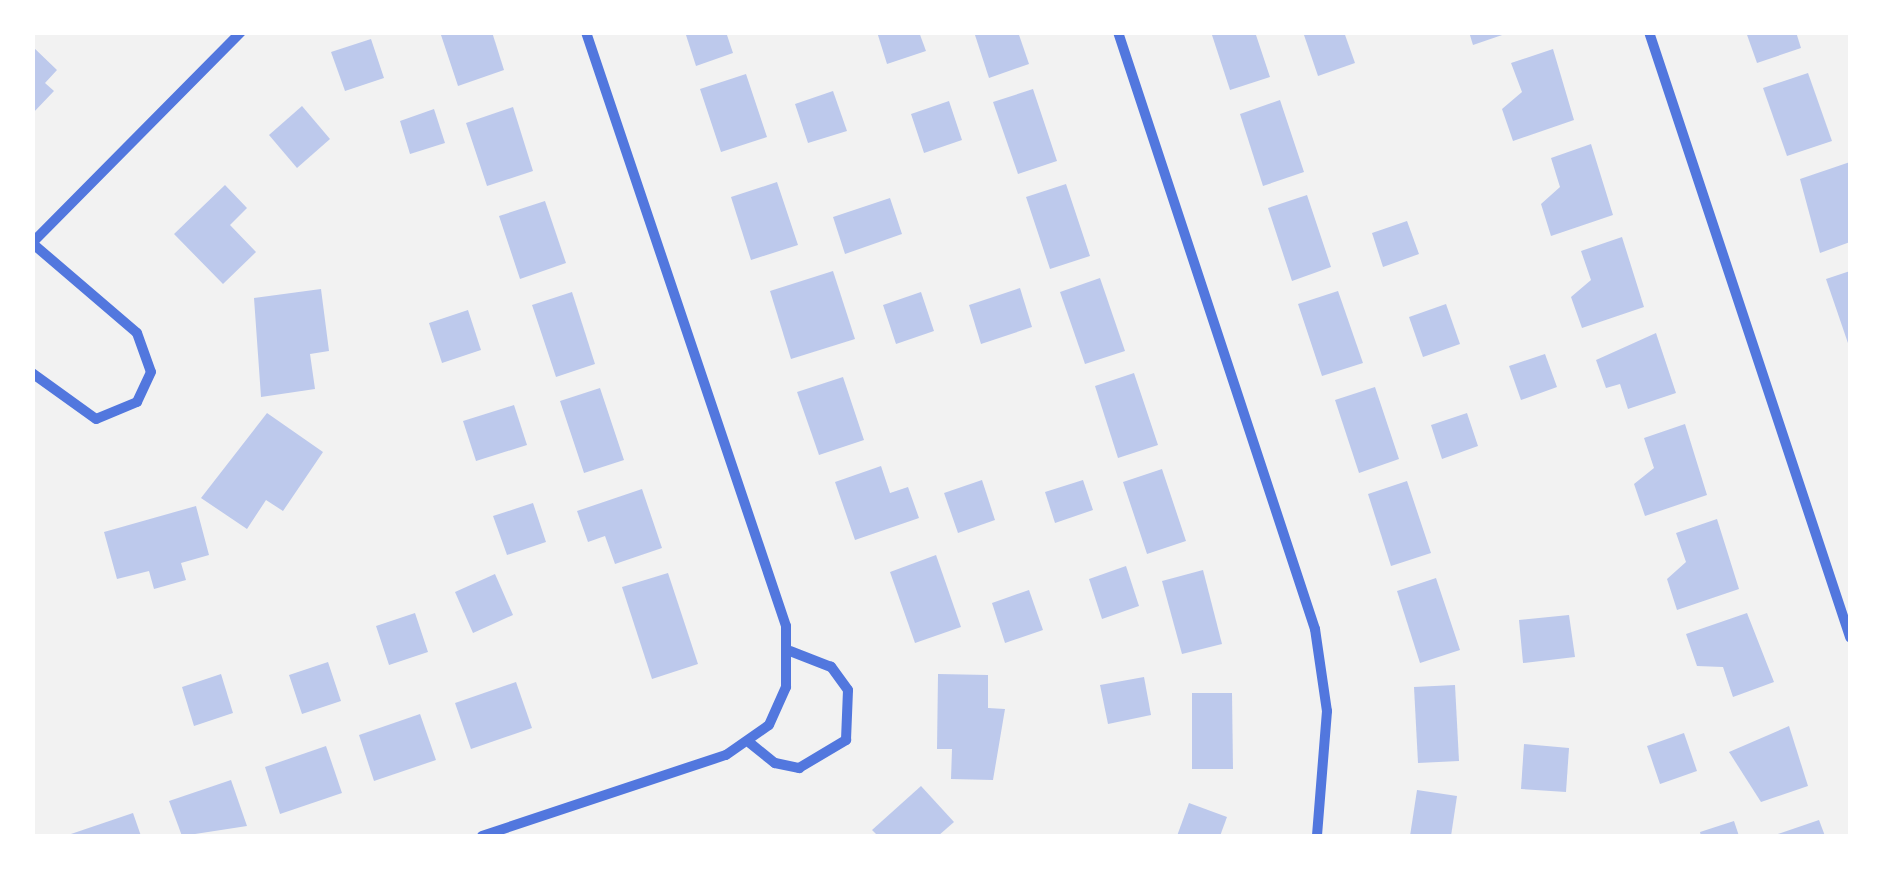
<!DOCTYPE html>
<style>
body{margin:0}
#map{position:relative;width:1883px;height:869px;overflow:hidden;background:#f2f2f2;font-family:Inter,sans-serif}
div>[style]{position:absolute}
.building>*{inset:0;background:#bdc9ec}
.minor>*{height:10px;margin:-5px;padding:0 5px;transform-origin:5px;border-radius:5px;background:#5277de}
span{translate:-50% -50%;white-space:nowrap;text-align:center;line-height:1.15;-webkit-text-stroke:10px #fff;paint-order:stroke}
.frame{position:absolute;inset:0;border:35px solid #fff;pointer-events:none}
</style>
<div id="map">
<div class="building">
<div style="clip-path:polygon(440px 32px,492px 32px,504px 70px,458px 86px)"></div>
<div style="clip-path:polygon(685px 32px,726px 32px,733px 53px,696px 66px)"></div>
<div style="clip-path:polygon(877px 32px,919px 32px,926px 51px,887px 64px)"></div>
<div style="clip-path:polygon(974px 32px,1018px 32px,1029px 64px,989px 78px)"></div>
<div style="clip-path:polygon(1211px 32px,1255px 32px,1270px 77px,1230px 90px)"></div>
<div style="clip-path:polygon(1344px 32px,1355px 63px,1318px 76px,1304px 35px)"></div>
<div style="clip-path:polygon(1469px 32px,1508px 32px,1508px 33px,1473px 45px)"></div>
<div style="clip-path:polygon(1746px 32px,1796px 32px,1801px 48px,1757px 63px)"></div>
<div style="clip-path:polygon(371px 39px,384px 78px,345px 91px,331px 52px)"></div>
<div style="clip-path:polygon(32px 46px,57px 70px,45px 83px,54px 91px,32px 114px)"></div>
<div style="clip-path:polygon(1553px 49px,1574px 120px,1513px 141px,1502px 109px,1522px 92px,1511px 63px)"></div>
<div style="clip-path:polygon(1808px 73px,1832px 141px,1787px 156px,1763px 88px)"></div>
<div style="clip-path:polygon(746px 74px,767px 137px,721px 152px,700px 89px)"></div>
<div style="clip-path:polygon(1033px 89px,1057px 161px,1018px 174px,993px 102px)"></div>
<div style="clip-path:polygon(833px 91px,847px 131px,808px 143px,795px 104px)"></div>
<div style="clip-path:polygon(1280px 100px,1304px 172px,1263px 186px,1240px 114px)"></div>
<div style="clip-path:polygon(949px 101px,962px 140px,924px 153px,911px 114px)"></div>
<div style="clip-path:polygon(302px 106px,330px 139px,297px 168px,269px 135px)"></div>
<div style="clip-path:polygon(513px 107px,533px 171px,487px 186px,466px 123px)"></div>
<div style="clip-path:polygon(434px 109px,445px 143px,410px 154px,400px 121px)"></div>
<div style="clip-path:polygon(1591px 144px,1613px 215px,1551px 236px,1541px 204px,1560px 187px,1551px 158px)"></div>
<div style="clip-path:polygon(1850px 162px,1850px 242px,1820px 253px,1800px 179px)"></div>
<div style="clip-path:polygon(777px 182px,798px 245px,751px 260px,731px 197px)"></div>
<div style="clip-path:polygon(1066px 184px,1090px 256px,1050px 269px,1026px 197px)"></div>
<div style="clip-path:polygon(225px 185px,247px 208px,230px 225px,256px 252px,223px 284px,174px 234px)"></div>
<div style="clip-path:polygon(1307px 195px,1331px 267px,1292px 281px,1268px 208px)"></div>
<div style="clip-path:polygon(890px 198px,902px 234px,845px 254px,833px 217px)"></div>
<div style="clip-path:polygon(545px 201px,566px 263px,520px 279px,499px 216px)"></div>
<div style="clip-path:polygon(1407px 221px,1419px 254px,1383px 267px,1372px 233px)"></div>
<div style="clip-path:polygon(1622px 237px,1644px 307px,1582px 328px,1571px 297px,1591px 280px,1581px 251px)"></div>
<div style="clip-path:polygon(833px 271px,855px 339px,791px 359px,770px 291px)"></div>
<div style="clip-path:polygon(1850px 271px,1850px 349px,1826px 279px)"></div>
<div style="clip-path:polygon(1100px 278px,1125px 351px,1085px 364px,1060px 292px)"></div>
<div style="clip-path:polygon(1020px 288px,1032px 327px,981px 344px,969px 305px)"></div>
<div style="clip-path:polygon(321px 289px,329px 351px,310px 354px,315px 389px,261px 397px,254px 298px)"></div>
<div style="clip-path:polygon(1338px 291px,1363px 363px,1322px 376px,1298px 304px)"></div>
<div style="clip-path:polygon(572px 292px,595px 364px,556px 377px,532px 305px)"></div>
<div style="clip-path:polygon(921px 292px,934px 331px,896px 344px,883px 305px)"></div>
<div style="clip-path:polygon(1446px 304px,1460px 344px,1423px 357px,1409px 317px)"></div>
<div style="clip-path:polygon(468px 310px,481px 350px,442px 363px,429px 323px)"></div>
<div style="clip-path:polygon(1656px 333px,1676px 393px,1628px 409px,1620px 384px,1606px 388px,1596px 360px)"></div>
<div style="clip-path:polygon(1545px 354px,1557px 387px,1521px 400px,1509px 366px)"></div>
<div style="clip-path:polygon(1134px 373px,1158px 445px,1118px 458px,1095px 386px)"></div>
<div style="clip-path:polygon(843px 377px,864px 440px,819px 455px,797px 392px)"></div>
<div style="clip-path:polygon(1375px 387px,1399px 459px,1359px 473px,1335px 400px)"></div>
<div style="clip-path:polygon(600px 388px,624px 460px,584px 473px,560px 401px)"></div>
<div style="clip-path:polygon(514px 405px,527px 445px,476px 461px,463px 421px)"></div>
<div style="clip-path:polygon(267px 413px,323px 452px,283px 511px,266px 500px,247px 529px,201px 498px)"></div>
<div style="clip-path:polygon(1467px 413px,1478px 446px,1442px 459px,1431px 425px)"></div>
<div style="clip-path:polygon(1685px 424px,1707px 495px,1645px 516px,1634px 484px,1654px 468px,1644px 438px)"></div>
<div style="clip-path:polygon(881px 466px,890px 493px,908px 487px,919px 518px,855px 540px,835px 482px)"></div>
<div style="clip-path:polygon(1162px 469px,1186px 541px,1147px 554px,1123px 482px)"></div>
<div style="clip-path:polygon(982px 480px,995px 520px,958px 533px,944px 493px)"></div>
<div style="clip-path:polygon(1083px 480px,1093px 510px,1055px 523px,1045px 492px)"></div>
<div style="clip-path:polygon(1407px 481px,1431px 553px,1391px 566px,1368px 494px)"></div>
<div style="clip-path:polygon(642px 489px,662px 548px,615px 564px,605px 536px,588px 542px,577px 511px)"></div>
<div style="clip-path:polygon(533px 503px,546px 542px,507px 555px,493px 516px)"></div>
<div style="clip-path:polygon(196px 506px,209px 555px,181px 563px,186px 580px,154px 589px,149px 571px,117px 579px,104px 532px)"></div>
<div style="clip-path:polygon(1717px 519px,1739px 589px,1677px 610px,1667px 579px,1686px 562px,1676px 533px)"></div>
<div style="clip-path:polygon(936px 555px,961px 627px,915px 643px,890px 572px)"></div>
<div style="clip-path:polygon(1126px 566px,1139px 606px,1102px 619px,1089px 579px)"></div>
<div style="clip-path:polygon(1203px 570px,1222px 644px,1182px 654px,1162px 581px)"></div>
<div style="clip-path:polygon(668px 573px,698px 664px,652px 679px,622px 587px)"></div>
<div style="clip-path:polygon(495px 574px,513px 615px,473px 633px,455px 592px)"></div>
<div style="clip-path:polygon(1436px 578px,1460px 650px,1420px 663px,1397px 591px)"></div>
<div style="clip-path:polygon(1029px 590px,1043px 630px,1005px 643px,992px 603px)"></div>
<div style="clip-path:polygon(415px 613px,428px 652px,389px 665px,376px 626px)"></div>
<div style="clip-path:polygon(1747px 613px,1774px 682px,1733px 697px,1723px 667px,1697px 666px,1686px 634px)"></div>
<div style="clip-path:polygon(1569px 615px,1575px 657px,1523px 663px,1519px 620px)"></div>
<div style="clip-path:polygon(328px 662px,341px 701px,302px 714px,289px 675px)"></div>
<div style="clip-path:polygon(221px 674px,233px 713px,194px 726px,182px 687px)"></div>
<div style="clip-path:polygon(938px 674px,988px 675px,988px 708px,1005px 709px,993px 780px,951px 779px,952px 749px,937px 749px)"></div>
<div style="clip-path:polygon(1144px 677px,1151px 715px,1108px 724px,1100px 685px)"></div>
<div style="clip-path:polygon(516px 682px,532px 728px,471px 749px,455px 703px)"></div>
<div style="clip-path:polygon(1455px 685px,1459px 761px,1418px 763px,1414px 687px)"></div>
<div style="clip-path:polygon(1192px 693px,1232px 693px,1233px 769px,1192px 769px)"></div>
<div style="clip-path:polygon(420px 714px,436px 760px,374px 781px,359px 735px)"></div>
<div style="clip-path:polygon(1789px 726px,1808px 786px,1761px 802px,1729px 752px)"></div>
<div style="clip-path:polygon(1684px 733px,1697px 771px,1660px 784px,1647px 746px)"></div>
<div style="clip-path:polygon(1524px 744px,1569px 748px,1566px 792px,1521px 789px)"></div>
<div style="clip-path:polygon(326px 746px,342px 793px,280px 814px,265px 767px)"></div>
<div style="clip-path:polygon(231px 780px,247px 826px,182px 836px,169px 801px)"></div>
<div style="clip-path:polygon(921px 786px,954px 822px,938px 836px,878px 836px,872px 830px)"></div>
<div style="clip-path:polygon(1417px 790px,1457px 796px,1451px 836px,1410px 836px)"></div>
<div style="clip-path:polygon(1189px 803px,1227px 817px,1220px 836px,1177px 836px)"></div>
<div style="clip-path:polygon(133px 813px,141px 836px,65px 836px)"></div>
<div style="clip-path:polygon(1819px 820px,1825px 836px,1772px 836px)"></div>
<div style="clip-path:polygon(1734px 821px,1739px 836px,1701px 836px,1700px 832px)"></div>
</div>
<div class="minor">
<div style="left:1118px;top:32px;width:629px;rotate:71.74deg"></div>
<div style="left:1315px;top:629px;width:83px;rotate:81.7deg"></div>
<div style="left:1327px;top:711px;width:125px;rotate:94.6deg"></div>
<div style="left:1649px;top:32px;width:638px;rotate:71.62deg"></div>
<div style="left:32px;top:243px;width:138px;rotate:40.6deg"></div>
<div style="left:137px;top:333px;width:41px;rotate:70.3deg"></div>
<div style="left:151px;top:372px;width:33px;rotate:115deg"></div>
<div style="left:137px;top:402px;width:44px;rotate:157.5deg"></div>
<div style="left:96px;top:419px;width:79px;rotate:-144.3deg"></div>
<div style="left:32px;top:243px;width:297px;rotate:-45.3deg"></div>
<div style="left:750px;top:743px;width:32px;rotate:39deg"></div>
<div style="left:775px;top:763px;width:25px;rotate:12deg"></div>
<div style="left:799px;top:768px;width:55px;rotate:-30.8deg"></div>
<div style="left:846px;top:740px;width:50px;rotate:-87.7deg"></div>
<div style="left:848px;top:690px;width:29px;rotate:-126deg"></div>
<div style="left:831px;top:667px;width:44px;rotate:-158.7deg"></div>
<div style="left:482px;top:836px;width:257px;rotate:-18.4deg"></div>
<div style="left:726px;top:755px;width:52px;rotate:-34.9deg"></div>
<div style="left:769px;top:725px;width:42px;rotate:-65.9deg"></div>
<div style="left:786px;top:687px;width:61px;rotate:-90deg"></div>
<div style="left:786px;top:626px;width:627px;rotate:-108.61deg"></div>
</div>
<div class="frame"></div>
</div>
